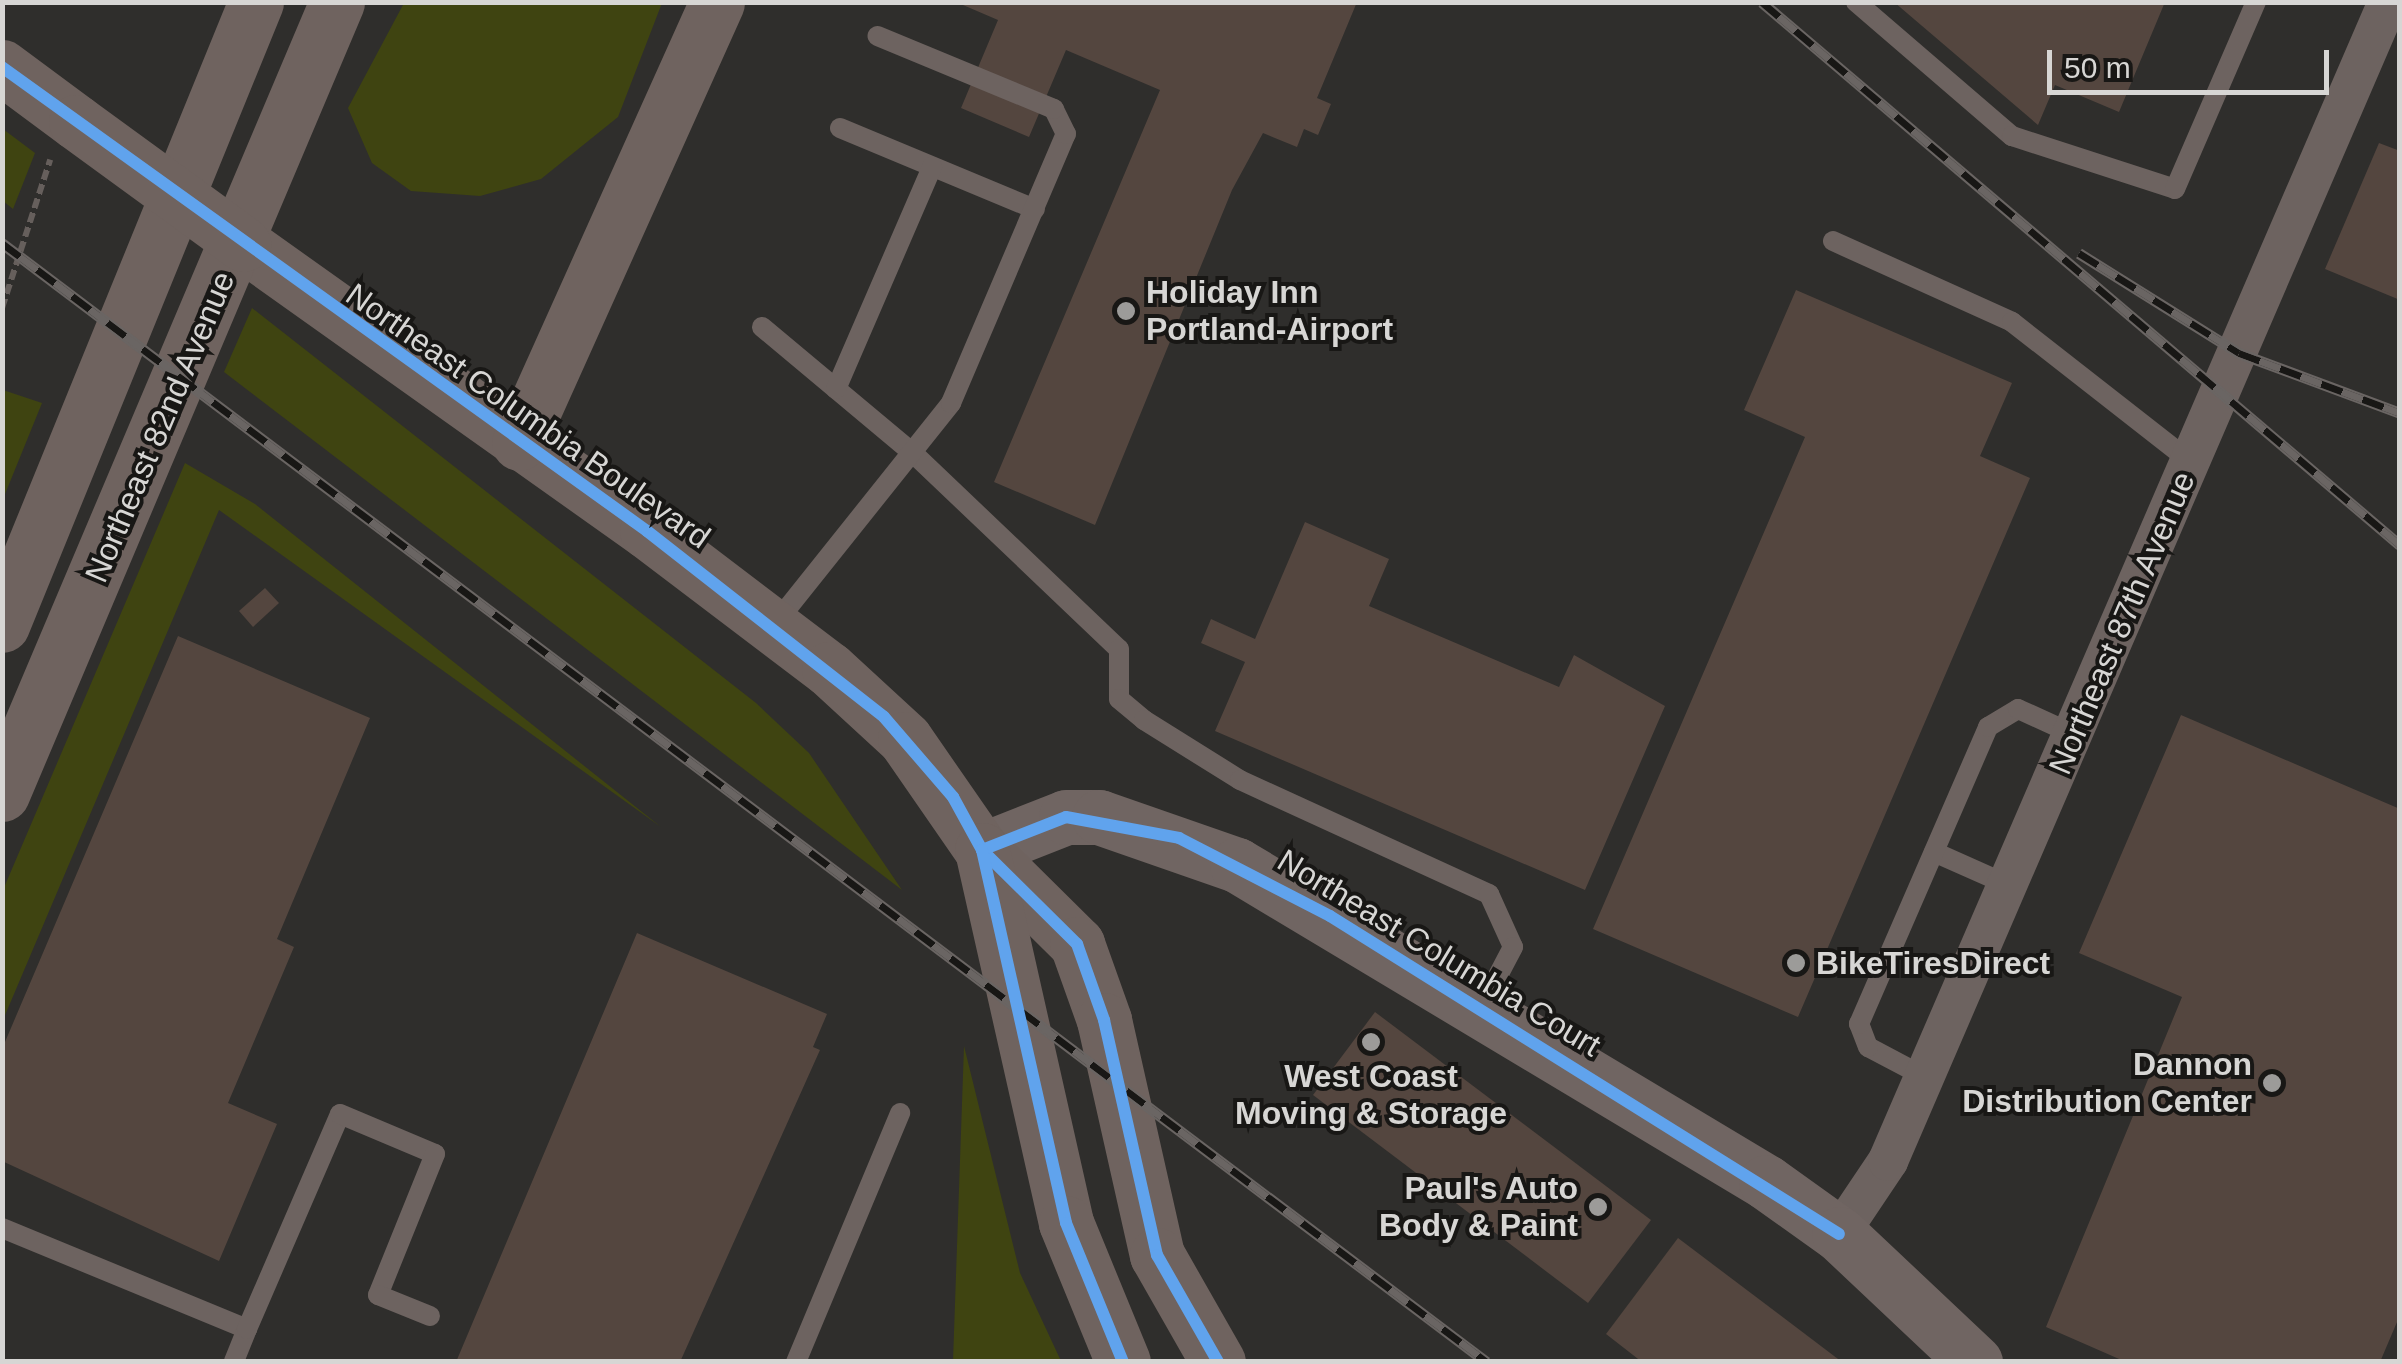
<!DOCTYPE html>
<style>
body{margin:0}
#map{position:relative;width:2402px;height:1364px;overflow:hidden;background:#2f2e2c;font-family:Arial,sans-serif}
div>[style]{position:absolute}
.green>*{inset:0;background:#3f4411}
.building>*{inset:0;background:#54463f}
.path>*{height:6px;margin-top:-3px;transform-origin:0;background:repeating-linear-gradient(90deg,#665f5c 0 10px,transparent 0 15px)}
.lane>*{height:20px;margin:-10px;padding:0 10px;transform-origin:10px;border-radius:10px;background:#6d6360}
.street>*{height:40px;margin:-20px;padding:0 20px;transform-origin:20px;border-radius:20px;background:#6d6360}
.secondary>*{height:55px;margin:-27.5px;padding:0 27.5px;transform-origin:27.5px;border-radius:27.5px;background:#706562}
.primary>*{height:55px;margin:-27.5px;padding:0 27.5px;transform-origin:27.5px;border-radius:27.5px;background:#6f635f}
.rail>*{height:11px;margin-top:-5.5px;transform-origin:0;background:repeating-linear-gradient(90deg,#181715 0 22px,#6a6563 0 44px);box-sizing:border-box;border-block:2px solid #6a6563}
.primary-bridge>*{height:55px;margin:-27.5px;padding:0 27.5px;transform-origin:27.5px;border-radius:27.5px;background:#6f635f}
.cycleway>*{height:12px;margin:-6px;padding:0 6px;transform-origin:6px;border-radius:6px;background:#60a3ed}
.dots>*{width:28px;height:28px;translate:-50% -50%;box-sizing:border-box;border:5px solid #181715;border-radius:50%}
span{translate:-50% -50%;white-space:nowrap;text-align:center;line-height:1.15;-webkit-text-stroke:8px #181715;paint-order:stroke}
.poi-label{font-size:32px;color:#d7d6d4;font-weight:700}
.left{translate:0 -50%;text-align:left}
.right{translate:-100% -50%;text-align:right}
.street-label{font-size:32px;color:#d7d6d4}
.frame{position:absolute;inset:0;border:5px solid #d7d6d4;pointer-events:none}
.scale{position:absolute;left:2047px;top:50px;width:282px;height:45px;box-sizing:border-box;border:5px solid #d7d6d4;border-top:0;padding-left:12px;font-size:30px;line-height:35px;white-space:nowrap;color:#d7d6d4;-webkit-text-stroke:8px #181715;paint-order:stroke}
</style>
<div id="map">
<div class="green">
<div style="clip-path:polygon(404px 3px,404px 2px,662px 3px,618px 117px,541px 179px,480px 196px,411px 191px,372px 163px,348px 108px)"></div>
<div style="clip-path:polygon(3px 129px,35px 153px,13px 209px,3px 201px)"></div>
<div style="clip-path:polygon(252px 308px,756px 703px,809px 753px,902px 890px,224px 372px)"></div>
<div style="clip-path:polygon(3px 390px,42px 403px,3px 499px,2px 390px)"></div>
<div style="clip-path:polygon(185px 463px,255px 504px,661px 827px,219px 510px,3px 1020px,3px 890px)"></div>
<div style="clip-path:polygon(964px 1046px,1020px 1273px,1061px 1361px,953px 1361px)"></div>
</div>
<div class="building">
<div style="clip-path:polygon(956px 2px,1357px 2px,1317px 98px,1331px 104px,1318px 135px,1304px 129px,1297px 147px,1263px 133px,1232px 190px,1095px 525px,994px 482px,1160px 90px,1066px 50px,1029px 137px,961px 108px,998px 20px)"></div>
<div style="clip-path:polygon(1894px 2px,2165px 2px,2119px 112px,2055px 85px,2038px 125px)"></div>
<div style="clip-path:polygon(2379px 143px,2400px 151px,2400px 300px,2325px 269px)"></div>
<div style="clip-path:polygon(1796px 290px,2012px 383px,1980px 456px,2030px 478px,1798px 1017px,1593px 929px,1805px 437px,1744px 410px)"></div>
<div style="clip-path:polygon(1305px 522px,1389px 559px,1369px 606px,1559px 687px,1574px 655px,1665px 706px,1585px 890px,1215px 731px,1245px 662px,1201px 643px,1211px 619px,1255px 639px)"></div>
<div style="clip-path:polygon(265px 588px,279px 603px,253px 627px,239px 611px)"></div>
<div style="clip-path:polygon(178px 636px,370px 718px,277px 939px,294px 947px,228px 1103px,277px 1124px,219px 1261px,2px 1161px,2px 1049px)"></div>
<div style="clip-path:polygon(2181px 715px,2400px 809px,2400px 1315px,2380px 1362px,2126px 1362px,2046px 1327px,2182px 997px,2079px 953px)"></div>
<div style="clip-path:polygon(637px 933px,827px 1014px,813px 1047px,820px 1050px,680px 1362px,456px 1362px)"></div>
<div style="clip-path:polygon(1375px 1012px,1651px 1220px,1588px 1303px,1313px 1095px)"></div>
<div style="clip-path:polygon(1678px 1238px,1842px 1362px,1642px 1362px,1606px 1334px)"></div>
</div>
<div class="path">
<div style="left:2px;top:308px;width:156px;rotate:-72deg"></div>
</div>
<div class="lane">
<div style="left:1856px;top:2px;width:206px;rotate:40.7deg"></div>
<div style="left:2012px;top:136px;width:171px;rotate:18deg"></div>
<div style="left:2175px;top:189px;width:204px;rotate:-66.6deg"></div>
<div style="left:840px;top:128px;width:211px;rotate:22.6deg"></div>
<div style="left:1833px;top:241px;width:196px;rotate:24.3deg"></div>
<div style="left:2012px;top:322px;width:227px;rotate:38deg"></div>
<div style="left:762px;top:327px;width:198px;rotate:39.9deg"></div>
<div style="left:914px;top:454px;width:283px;rotate:43.6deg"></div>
<div style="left:1119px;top:649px;width:50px;rotate:90deg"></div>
<div style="left:1119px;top:699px;width:33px;rotate:40deg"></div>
<div style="left:1144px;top:720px;width:113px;rotate:32deg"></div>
<div style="left:1240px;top:780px;width:274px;rotate:24.6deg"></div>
<div style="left:1489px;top:894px;width:58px;rotate:65.6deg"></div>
<div style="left:1513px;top:947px;width:69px;rotate:117.7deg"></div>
<div style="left:836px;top:389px;width:242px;rotate:-66.6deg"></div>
<div style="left:774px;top:625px;width:284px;rotate:-51.4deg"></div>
<div style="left:951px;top:403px;width:293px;rotate:-66.9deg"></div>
<div style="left:1066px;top:134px;width:28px;rotate:-116deg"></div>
<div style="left:1054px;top:109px;width:191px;rotate:-157.5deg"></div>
<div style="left:1934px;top:852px;width:81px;rotate:24deg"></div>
<div style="left:1925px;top:1077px;width:64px;rotate:-152.2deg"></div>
<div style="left:1868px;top:1047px;width:25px;rotate:-111deg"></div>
<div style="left:1859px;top:1024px;width:324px;rotate:-66.5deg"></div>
<div style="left:1988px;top:727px;width:35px;rotate:-31deg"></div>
<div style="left:2018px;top:709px;width:60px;rotate:24.4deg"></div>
<div style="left:2px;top:1228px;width:265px;rotate:22.4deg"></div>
<div style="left:247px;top:1329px;width:35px;rotate:112deg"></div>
<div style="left:247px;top:1329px;width:234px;rotate:-66.6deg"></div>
<div style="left:340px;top:1114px;width:103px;rotate:22.8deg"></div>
<div style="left:435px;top:1154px;width:152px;rotate:112deg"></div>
<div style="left:378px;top:1295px;width:56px;rotate:22deg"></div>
<div style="left:796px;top:1362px;width:270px;rotate:-67.3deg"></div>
</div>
<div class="street">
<div style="left:1839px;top:1234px;width:88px;rotate:-56.1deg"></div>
<div style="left:1888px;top:1161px;width:1262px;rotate:-66.66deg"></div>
</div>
<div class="secondary">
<div style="left:982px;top:850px;width:90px;rotate:-21.4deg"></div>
<div style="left:1066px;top:817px;width:33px"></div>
<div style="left:1099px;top:817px;width:146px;rotate:19.2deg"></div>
<div style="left:1237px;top:865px;width:617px;rotate:30.93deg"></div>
<div style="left:1766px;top:1182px;width:90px;rotate:35.5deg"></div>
<div style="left:1839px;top:1234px;width:187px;rotate:43.3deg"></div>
</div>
<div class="primary">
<div style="left:2px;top:67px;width:92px;rotate:36.6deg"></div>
<div style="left:243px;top:244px;width:496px;rotate:35.4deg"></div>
<div style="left:647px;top:531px;width:228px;rotate:37.2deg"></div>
<div style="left:829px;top:669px;width:103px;rotate:42.6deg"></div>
<div style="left:905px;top:739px;width:135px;rotate:55.3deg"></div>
<div style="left:982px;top:850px;width:134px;rotate:44.7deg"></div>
<div style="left:1077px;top:944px;width:81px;rotate:70.4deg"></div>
<div style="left:1104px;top:1020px;width:241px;rotate:77.3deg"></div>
<div style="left:1157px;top:1255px;width:123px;rotate:60.3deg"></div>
<div style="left:519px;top:443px;width:483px;rotate:-65.8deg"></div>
<div style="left:2px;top:625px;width:673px;rotate:-67.82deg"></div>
<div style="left:2px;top:794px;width:860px;rotate:-67.07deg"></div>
<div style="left:982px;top:850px;width:382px;rotate:77.3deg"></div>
<div style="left:1066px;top:1223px;width:150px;rotate:67.7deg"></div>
</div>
<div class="rail">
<div style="left:1762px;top:2px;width:838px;rotate:40.4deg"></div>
<div style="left:2px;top:243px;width:1859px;rotate:37deg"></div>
<div style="left:2079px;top:253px;width:189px;rotate:32deg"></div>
<div style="left:2239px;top:353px;width:172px;rotate:20.4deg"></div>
</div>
<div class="primary-bridge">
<div style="left:76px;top:122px;width:207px;rotate:36.1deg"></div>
</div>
<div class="cycleway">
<div style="left:2px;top:67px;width:795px;rotate:35.73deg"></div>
<div style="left:647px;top:531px;width:301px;rotate:38.1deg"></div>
<div style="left:884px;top:717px;width:106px;rotate:49.2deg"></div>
<div style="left:953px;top:797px;width:60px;rotate:61.3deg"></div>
<div style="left:982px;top:850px;width:134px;rotate:44.7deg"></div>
<div style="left:1077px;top:944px;width:81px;rotate:70.4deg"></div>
<div style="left:1104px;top:1020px;width:241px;rotate:77.3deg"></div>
<div style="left:1157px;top:1255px;width:123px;rotate:60.3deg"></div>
<div style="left:982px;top:850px;width:90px;rotate:-21.4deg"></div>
<div style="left:1066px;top:817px;width:115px;rotate:10.5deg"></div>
<div style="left:1179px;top:838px;width:170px;rotate:27.3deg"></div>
<div style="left:1330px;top:916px;width:600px;rotate:32deg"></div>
<div style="left:982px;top:850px;width:382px;rotate:77.3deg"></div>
<div style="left:1066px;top:1223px;width:150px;rotate:67.7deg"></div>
</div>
<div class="dots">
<div style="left:1126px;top:311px;background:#9c9b99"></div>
<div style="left:1796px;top:963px;background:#9c9b99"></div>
<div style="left:1371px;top:1042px;background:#9c9b99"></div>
<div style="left:2272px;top:1083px;background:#9c9b99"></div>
<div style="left:1598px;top:1207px;background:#9c9b99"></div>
</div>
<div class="poi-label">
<span class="left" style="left:1146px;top:311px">Holiday Inn<br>Portland-Airport</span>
<span class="left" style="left:1816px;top:963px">BikeTiresDirect</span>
<span class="right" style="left:2252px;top:1083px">Dannon<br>Distribution Center</span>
<span style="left:1371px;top:1095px">West Coast<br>Moving &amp; Storage</span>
<span class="right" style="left:1578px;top:1207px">Paul's Auto<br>Body &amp; Paint</span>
</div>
<div class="street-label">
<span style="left:528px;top:416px;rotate:35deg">Northeast Columbia Boulevard</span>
<span style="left:160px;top:427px;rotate:-67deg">Northeast 82nd Avenue</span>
<span style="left:2122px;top:623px;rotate:-67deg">Northeast 87th Avenue</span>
<span style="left:1439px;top:953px;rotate:31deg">Northeast Columbia Court</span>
</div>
<div class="frame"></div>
<div class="scale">50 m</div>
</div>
